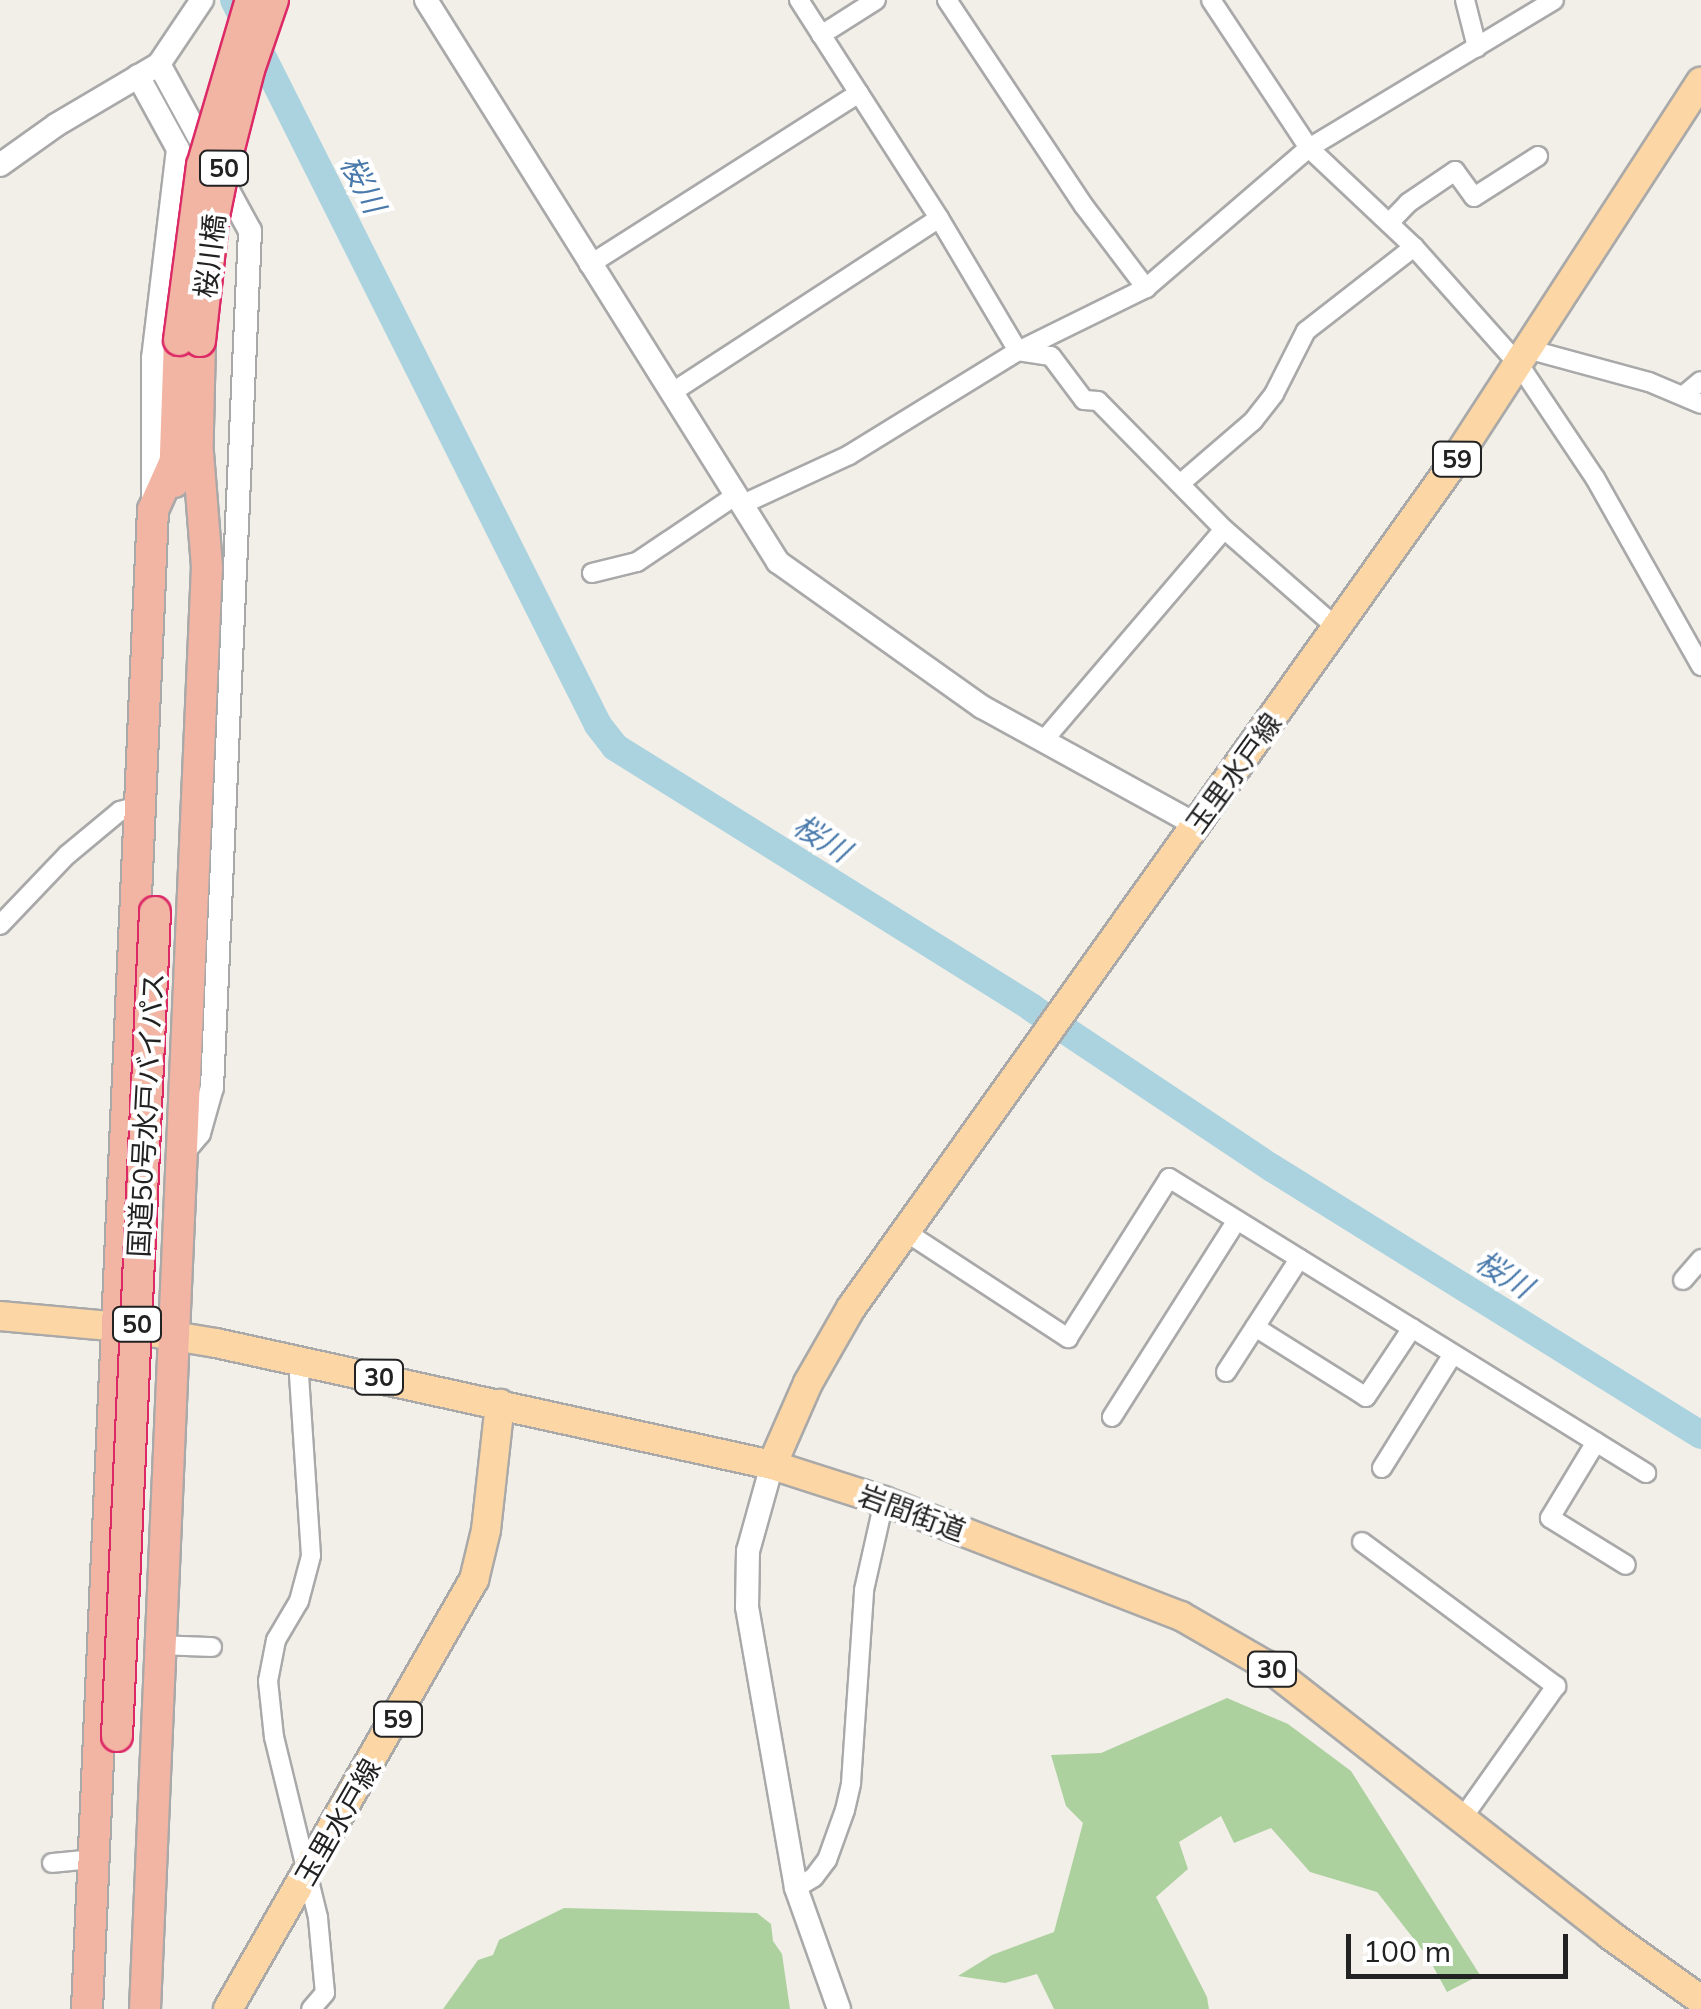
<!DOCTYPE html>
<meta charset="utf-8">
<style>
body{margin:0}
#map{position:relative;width:1701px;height:2009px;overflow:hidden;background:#f2efe9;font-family:Mulish,"Noto Sans JP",sans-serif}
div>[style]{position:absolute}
.forest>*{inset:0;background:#add19e}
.river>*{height:28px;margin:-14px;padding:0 14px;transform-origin:14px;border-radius:14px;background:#aad3df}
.roads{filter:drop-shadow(2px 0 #a9a9a9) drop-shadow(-2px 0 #a9a9a9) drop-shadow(0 2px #a9a9a9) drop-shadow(0 -2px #a9a9a9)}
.minor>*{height:18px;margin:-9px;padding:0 9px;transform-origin:9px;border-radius:9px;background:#fff}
.tertiary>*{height:22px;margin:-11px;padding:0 11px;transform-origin:11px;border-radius:11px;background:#fff}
.primary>*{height:28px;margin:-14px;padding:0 14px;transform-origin:14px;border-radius:14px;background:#fcd6a4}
.trunk>*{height:30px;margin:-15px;padding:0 15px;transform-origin:15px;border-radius:15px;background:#f2b4a3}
.bridges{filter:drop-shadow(2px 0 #dc2a67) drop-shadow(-2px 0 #dc2a67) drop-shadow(0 2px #dc2a67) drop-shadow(0 -2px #dc2a67)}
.trunk-bridge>*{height:30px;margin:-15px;padding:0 15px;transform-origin:15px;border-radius:15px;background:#f2b4a3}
span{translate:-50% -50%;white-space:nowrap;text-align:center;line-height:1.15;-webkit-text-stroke:8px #fff;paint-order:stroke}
.shield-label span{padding:2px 8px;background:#fff;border:2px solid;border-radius:8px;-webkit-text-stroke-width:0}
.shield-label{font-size:25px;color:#222;font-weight:700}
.street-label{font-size:28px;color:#222}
.water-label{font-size:30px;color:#4a7aab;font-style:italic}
.scale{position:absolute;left:1346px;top:1934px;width:222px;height:45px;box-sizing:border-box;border:5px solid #222;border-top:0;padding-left:12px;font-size:30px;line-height:35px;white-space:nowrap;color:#222;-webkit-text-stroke:8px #fff;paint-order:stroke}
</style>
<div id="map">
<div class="forest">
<div style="clip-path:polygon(1227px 1698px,1288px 1724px,1351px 1771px,1480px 1975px,1447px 1992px,1428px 1957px,1377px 1892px,1310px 1872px,1271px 1828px,1234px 1843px,1221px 1816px,1179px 1842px,1188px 1869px,1156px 1897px,1207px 1997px,1209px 2009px,1054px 2009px,1037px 1974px,1005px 1983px,958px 1976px,992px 1955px,1054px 1932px,1083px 1823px,1066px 1806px,1051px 1755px,1101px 1753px)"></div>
<div style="clip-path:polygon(564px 1908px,757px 1913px,771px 1924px,773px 1941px,782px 1954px,790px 2009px,443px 2009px,478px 1960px,493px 1955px,499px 1940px)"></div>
</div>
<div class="river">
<div style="left:234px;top:0;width:811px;rotate:63.34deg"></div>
<div style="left:598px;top:725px;width:28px;rotate:52deg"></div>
<div style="left:615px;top:747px;width:492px;rotate:32deg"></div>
<div style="left:1032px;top:1008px;width:288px;rotate:33.7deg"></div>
<div style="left:1272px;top:1168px;width:505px;rotate:31.9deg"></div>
</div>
<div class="roads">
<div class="minor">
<div style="left:799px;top:0;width:259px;rotate:57.3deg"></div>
<div style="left:939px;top:218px;width:155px;rotate:59.3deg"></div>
<div style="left:1018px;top:351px;width:33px;rotate:9deg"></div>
<div style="left:1051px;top:356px;width:55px;rotate:53.1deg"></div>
<div style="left:1084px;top:400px;width:14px;rotate:4deg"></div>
<div style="left:1098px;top:401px;width:180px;rotate:45.5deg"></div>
<div style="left:1224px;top:529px;width:150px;rotate:41.2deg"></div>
<div style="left:947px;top:0;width:247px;rotate:56.4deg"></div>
<div style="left:1084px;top:206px;width:103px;rotate:52.9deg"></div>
<div style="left:1211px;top:0;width:178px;rotate:56.5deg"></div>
<div style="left:1309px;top:148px;width:144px;rotate:43.3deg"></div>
<div style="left:1414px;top:247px;width:159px;rotate:48.3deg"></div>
<div style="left:1520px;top:366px;width:135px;rotate:56.2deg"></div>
<div style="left:1595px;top:478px;width:216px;rotate:60.6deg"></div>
<div style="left:1465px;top:0;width:49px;rotate:75.7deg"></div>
<div style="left:821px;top:35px;width:65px;rotate:-32.5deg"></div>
<div style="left:1389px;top:223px;width:28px;rotate:-46deg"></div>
<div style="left:1408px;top:203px;width:57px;rotate:-34.2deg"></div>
<div style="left:1455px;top:171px;width:32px;rotate:54deg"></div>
<div style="left:1474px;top:197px;width:76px;rotate:-32.6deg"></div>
<div style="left:589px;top:265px;width:320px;rotate:-32.5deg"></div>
<div style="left:1531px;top:350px;width:122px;rotate:15.2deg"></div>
<div style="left:1649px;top:382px;width:56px;rotate:22.9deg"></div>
<div style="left:671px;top:393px;width:320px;rotate:-33.1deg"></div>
<div style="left:1683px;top:396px;width:23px;rotate:-40deg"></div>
<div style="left:1181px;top:483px;width:95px;rotate:-40.7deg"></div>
<div style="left:1253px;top:421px;width:34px;rotate:-52deg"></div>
<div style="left:1274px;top:394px;width:71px;rotate:-63.1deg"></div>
<div style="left:1306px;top:331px;width:137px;rotate:-37.9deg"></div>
<div style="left:741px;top:505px;width:119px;rotate:-24.8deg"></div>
<div style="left:849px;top:455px;width:198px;rotate:-31.6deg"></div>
<div style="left:1018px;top:351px;width:143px;rotate:-26.2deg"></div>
<div style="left:1146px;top:288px;width:215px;rotate:-40.7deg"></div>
<div style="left:1309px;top:148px;width:286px;rotate:-31.1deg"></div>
<div style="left:592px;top:573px;width:46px;rotate:-13.7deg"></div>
<div style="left:637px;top:562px;width:118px;rotate:-34deg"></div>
<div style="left:1044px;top:740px;width:277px;rotate:-49.5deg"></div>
<div style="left:0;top:925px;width:97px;rotate:-46.3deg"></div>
<div style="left:67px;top:855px;width:69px;rotate:-39.7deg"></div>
<div style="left:120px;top:811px;width:23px;rotate:-15deg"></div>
<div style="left:906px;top:1232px;width:194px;rotate:33.2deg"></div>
<div style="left:1068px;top:1338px;width:189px;rotate:-57.7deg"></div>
<div style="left:1169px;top:1178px;width:561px;rotate:31.73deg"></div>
<div style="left:1683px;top:1280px;width:28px;rotate:-49deg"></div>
<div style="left:1255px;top:1327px;width:131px;rotate:32.2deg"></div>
<div style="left:1366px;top:1397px;width:83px;rotate:-56.3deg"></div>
<div style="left:298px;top:1360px;width:196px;rotate:86.2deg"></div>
<div style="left:311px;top:1556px;width:47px;rotate:104.9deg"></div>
<div style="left:299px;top:1601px;width:45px;rotate:120.5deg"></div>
<div style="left:276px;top:1640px;width:42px;rotate:101deg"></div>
<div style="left:268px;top:1681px;width:56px;rotate:83.9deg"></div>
<div style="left:274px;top:1737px;width:186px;rotate:76.3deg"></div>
<div style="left:318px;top:1918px;width:75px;rotate:84.7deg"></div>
<div style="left:325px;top:1993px;width:21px;rotate:131deg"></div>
<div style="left:1226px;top:1372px;width:135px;rotate:-57.1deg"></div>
<div style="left:1112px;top:1417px;width:233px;rotate:-57.6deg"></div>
<div style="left:1596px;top:1442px;width:89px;rotate:121.2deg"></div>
<div style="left:1550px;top:1518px;width:89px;rotate:31.7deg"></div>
<div style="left:1382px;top:1468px;width:134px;rotate:-58.1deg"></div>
<div style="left:1362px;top:1542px;width:242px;rotate:36.6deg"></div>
<div style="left:1556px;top:1686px;width:163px;rotate:125.3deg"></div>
<div style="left:159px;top:1645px;width:53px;rotate:2.2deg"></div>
<div style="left:52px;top:1863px;width:41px;rotate:-5.6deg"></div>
<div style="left:796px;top:1888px;width:21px;rotate:-31deg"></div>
<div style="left:814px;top:1877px;width:21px;rotate:-53deg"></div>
<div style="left:827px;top:1860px;width:53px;rotate:-70.2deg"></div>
<div style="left:845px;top:1810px;width:28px;rotate:-77deg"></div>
<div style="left:851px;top:1783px;width:193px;rotate:-86.1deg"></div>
<div style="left:864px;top:1590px;width:91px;rotate:-77.3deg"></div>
</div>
<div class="tertiary">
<div style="left:426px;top:0;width:663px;rotate:57.94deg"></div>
<div style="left:778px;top:562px;width:250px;rotate:35.4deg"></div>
<div style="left:982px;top:707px;width:245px;rotate:28.8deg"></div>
<div style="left:159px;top:64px;width:190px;rotate:61.4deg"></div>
<div style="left:250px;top:231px;width:857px;rotate:92.54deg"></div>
<div style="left:212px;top:1087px;width:48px;rotate:105.8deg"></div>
<div style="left:199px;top:1133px;width:26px;rotate:130deg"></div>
<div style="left:138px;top:76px;width:83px;rotate:61.3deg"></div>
<div style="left:178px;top:149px;width:210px;rotate:96.8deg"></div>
<div style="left:153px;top:358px;width:149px;rotate:90deg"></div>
<div style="left:0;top:165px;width:69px;rotate:-35.5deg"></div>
<div style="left:56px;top:125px;width:120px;rotate:-30.6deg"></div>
<div style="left:159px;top:64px;width:77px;rotate:-56.1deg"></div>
<div style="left:772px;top:1465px;width:89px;rotate:105.6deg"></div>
<div style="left:748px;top:1551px;width:56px;rotate:91deg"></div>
<div style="left:747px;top:1607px;width:285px;rotate:80.1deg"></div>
<div style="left:796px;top:1888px;width:128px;rotate:70.4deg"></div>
</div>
<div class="primary">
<div style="left:0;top:1316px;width:121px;rotate:5.2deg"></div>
<div style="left:120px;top:1327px;width:97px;rotate:9.5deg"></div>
<div style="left:216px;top:1343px;width:569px;rotate:12.38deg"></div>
<div style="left:772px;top:1465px;width:118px;rotate:17.8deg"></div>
<div style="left:884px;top:1501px;width:318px;rotate:21.2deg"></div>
<div style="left:1181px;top:1616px;width:98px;rotate:30deg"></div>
<div style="left:1266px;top:1665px;width:437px;rotate:38.1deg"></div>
<div style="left:1610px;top:1935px;width:112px;rotate:35.5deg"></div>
<div style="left:772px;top:1465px;width:90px;rotate:-66.3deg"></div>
<div style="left:808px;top:1383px;width:86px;rotate:-60.2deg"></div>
<div style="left:851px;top:1308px;width:1035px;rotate:-54.51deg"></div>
<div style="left:1452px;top:465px;width:457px;rotate:-57deg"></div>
<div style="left:228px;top:2009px;width:495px;rotate:-60.2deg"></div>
<div style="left:474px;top:1580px;width:51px;rotate:-76.5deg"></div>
<div style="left:486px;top:1530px;width:127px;rotate:-83.7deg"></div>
</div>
<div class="trunk">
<div style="left:197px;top:473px;width:132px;rotate:-88.7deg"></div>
<div style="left:174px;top:482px;width:142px;rotate:-88deg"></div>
<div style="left:87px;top:2009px;width:1500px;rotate:-87.48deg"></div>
<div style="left:153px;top:510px;width:54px;rotate:-65.8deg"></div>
<div style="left:145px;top:2009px;width:1443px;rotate:-87.54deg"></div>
<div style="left:207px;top:567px;width:114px;rotate:-94.5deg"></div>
</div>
</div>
<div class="bridges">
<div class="trunk-bridge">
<div style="left:179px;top:340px;width:176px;rotate:-82.5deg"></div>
<div style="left:202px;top:166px;width:173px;rotate:-73.6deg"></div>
<div style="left:200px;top:341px;width:121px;rotate:-83.8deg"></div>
<div style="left:213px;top:221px;width:50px;rotate:-78.5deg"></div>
<div style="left:223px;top:172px;width:105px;rotate:-75.7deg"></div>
<div style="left:249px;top:70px;width:74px;rotate:-71.1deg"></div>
<div style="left:117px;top:1736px;width:825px;rotate:-87.36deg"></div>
</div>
</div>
<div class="shield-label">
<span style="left:224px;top:168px">50</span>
<span style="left:1457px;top:459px">59</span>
<span style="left:137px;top:1324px">50</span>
<span style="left:379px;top:1377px">30</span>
<span style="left:1272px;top:1669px">30</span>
<span style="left:398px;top:1719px">59</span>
</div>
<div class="street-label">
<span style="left:210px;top:256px;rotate:-83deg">桜川橋</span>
<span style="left:1234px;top:773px;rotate:-54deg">玉里水戸線</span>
<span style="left:146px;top:1115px;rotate:-87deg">国道50号水戸バイパス</span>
<span style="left:912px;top:1513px;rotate:20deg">岩間街道</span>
<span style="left:338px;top:1822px;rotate:-60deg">玉里水戸線</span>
</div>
<div class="water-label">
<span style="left:363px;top:184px;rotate:63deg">桜川</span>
<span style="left:822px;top:838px;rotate:32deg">桜川</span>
<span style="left:1504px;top:1274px;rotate:32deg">桜川</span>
</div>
<div class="scale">100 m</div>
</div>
